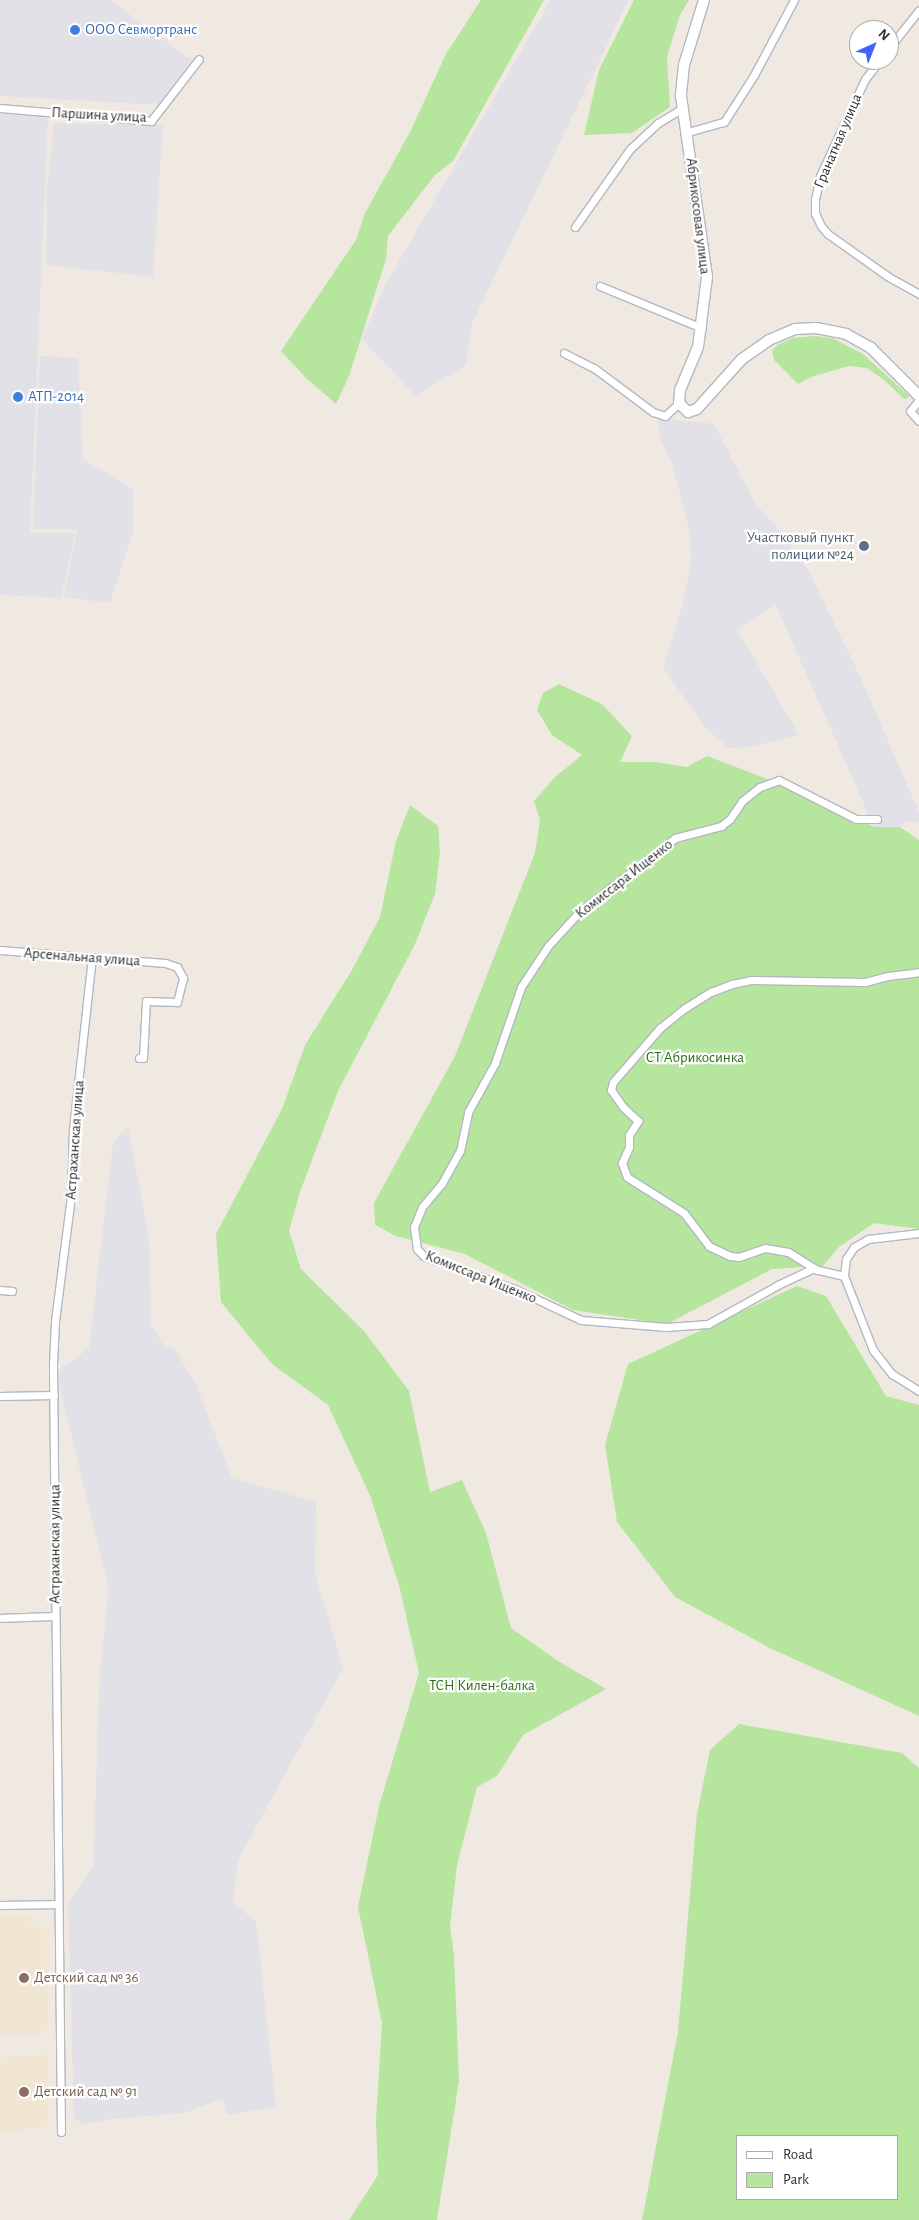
<!DOCTYPE html>
<meta charset="utf-8">
<style>
body{margin:0}
#map{position:relative;width:919px;height:2220px;overflow:hidden;background:#efe9e1;font-family:"Alegreya Sans",sans-serif}
div>[style]{position:absolute}
.industrial>*{inset:0;background:#e3e1e8}
.education>*{inset:0;background:#f0e6d1}
.green>*{inset:0;background:#b6e59e}
.roads{filter:drop-shadow(1px 0 #b4b7c1) drop-shadow(-1px 0 #b4b7c1) drop-shadow(0 1px #b4b7c1) drop-shadow(0 -1px #b4b7c1)}
.street>*{height:7px;margin:-3.5px;padding:0 3.5px;transform-origin:3.5px;border-radius:3.5px;background:#fff}
.secondary>*{height:10px;margin:-5px;padding:0 5px;transform-origin:5px;border-radius:5px;background:#fff}
.dots>*{width:14px;height:14px;translate:-50% -50%;box-sizing:border-box;border:2px solid #fff;border-radius:50%}
span{translate:-50% -50%;white-space:nowrap;text-align:center;line-height:1.15;-webkit-text-stroke:4.5px #fff;paint-order:stroke}
.shop-label{font-size:15px;color:#366cbe}
.left{translate:0 -50%;text-align:left}
.street-label{font-size:15px;color:#2e2e2e}
.service-label{font-size:15px;color:#4e5e75}
.right{translate:-100% -50%;text-align:right}
.park-label{font-size:15px;color:#2c6e1b}
.education-label{font-size:15px;color:#785e54}
.legend{position:absolute;left:736px;top:2135px;width:162px;height:65px;box-sizing:border-box;background:#fff;border:1px solid #ababab;margin:0;padding:6px 9px;list-style:none;font-size:15px;color:#2e2e2e}
.legend li{display:flex;align-items:center;gap:10px;height:25px}
.legend b{width:25px;border:1px solid #ababab}
.north{position:absolute;left:849px;top:20px;width:50px;height:50px;box-sizing:border-box;background:#fff;border:1px solid #ababab;border-radius:50%;rotate:44deg;font-size:14px;font-weight:700;line-height:20px;text-align:center;color:#2e2e2e}
.north::after{content:'';display:block;margin:auto;width:18px;height:22px;background:#4264fb;clip-path:polygon(50% 0,100% 100%,50% 72%,0 100%)}
</style>
<div id="map">
<div class="industrial">
<div style="clip-path:polygon(0 0,110px 0,192px 60px,158px 105px,0 96px)"></div>
<div style="clip-path:polygon(551px 0,629px 0,472px 323px,466px 365px,416px 396px,362px 339px,385px 285px)"></div>
<div style="clip-path:polygon(0 113px,48px 117px,30px 533px,75px 533px,61px 598px,0 595px)"></div>
<div style="clip-path:polygon(54px 123px,163px 125px,153px 277px,46px 265px,47px 191px)"></div>
<div style="clip-path:polygon(40px 356px,78px 358px,83px 459px,133px 489px,133px 532px,110px 603px,64px 597px,77px 530px,33px 529px)"></div>
<div style="clip-path:polygon(658px 418px,714px 424px,755px 503px,787px 539px,810px 574px,860px 676px,919px 812px,919px 823px,905px 821px,900px 827px,874px 827px,776px 605px,737px 629px,799px 735px,750px 747px,729px 748px,704px 727px,663px 667px,683px 604px,691px 561px,690px 536px,685px 512px,671px 461px,660px 438px)"></div>
<div style="clip-path:polygon(128px 1126px,149px 1239px,151px 1325px,164px 1346px,174px 1348px,195px 1382px,232px 1478px,316px 1502px,315px 1573px,343px 1668px,238px 1860px,233px 1903px,256px 1921px,276px 2107px,227px 2115px,223px 2098px,185px 2113px,112px 2119px,82px 2124px,74px 2118px,68px 1903px,93px 1867px,100px 1672px,109px 1589px,56px 1372px,89px 1348px,113px 1143px)"></div>
</div>
<div class="education">
<div style="clip-path:polygon(0 1916px,29px 1916px,30px 1926px,47px 1927px,48px 2030px,42px 2034px,0 2034px)"></div>
<div style="clip-path:polygon(49px 2054px,48px 2126px,0 2133px,0 2057px)"></div>
</div>
<div class="green">
<div style="clip-path:polygon(481px 0,544px 0,453px 161px,435px 175px,388px 236px,386px 259px,349px 376px,336px 404px,307px 379px,281px 351px,356px 240px,365px 213px,410px 132px,446px 54px)"></div>
<div style="clip-path:polygon(634px 0,689px 0,680px 15px,667px 57px,670px 107px,632px 133px,584px 135px,599px 70px)"></div>
<div style="clip-path:polygon(814px 336px,832px 338px,863px 354px,910px 397px,904px 399px,883px 379px,867px 368px,849px 366px,811px 377px,798px 384px,774px 360px,772px 350px,779px 344px,793px 338px)"></div>
<div style="clip-path:polygon(559px 684px,602px 704px,632px 736px,620px 762px,655px 762px,687px 767px,707px 756px,828px 802px,874px 827px,900px 827px,919px 840px,919px 1229px,874px 1223px,839px 1247px,823px 1266px,772px 1269px,667px 1324px,573px 1310px,465px 1254px,396px 1236px,375px 1225px,374px 1203px,455px 1056px,535px 853px,540px 820px,534px 801px,555px 777px,582px 755px,552px 735px,537px 710px,543px 693px)"></div>
<div style="clip-path:polygon(410px 805px,438px 826px,440px 852px,435px 894px,415px 944px,338px 1091px,300px 1192px,289px 1231px,301px 1269px,364px 1331px,409px 1391px,430px 1492px,462px 1480px,486px 1533px,511px 1628px,558px 1661px,606px 1689px,523px 1735px,497px 1776px,477px 1787px,457px 1865px,450px 1926px,454px 1956px,459px 2081px,437px 2220px,349px 2220px,378px 2175px,376px 2121px,382px 2023px,358px 1907px,379px 1806px,419px 1673px,400px 1589px,371px 1498px,328px 1405px,272px 1364px,221px 1302px,216px 1234px,282px 1109px,305px 1045px,352px 970px,380px 917px,396px 841px)"></div>
<div style="clip-path:polygon(797px 1286px,826px 1296px,886px 1396px,919px 1405px,919px 1716px,770px 1648px,675px 1597px,617px 1522px,605px 1445px,628px 1364px)"></div>
<div style="clip-path:polygon(evenodd,739px 1724px,902px 1753px,919px 1768px,919px 2220px,642px 2220px,678px 2032px,697px 1814px,710px 1750px,739px 1724px,738px 2136px,898px 2136px,898px 2199px,738px 2199px,738px 2136px)"></div>
</div>
<div class="roads">
<div class="street">
<div style="left:889px;top:48px;width:48px;rotate:-51.7deg"></div>
<div style="left:880px;top:60px;width:24px;rotate:128deg"></div>
<div style="left:865px;top:79px;width:107px;rotate:114.9deg"></div>
<div style="left:820px;top:176px;width:24px;rotate:102deg"></div>
<div style="left:815px;top:199px;width:14px;rotate:90deg"></div>
<div style="left:815px;top:213px;width:14px;rotate:65deg"></div>
<div style="left:821px;top:226px;width:11px;rotate:49deg"></div>
<div style="left:828px;top:234px;width:72px;rotate:35.4deg"></div>
<div style="left:887px;top:276px;width:37px;rotate:29deg"></div>
<div style="left:0;top:108px;width:152px;rotate:4.9deg"></div>
<div style="left:151px;top:121px;width:78px;rotate:-52.3deg"></div>
<div style="left:688px;top:132px;width:37px;rotate:-16deg"></div>
<div style="left:724px;top:122px;width:56px;rotate:-57.4deg"></div>
<div style="left:754px;top:75px;width:85px;rotate:-61.9deg"></div>
<div style="left:575px;top:227px;width:95px;rotate:-54.8deg"></div>
<div style="left:630px;top:149px;width:38px;rotate:-43deg"></div>
<div style="left:658px;top:123px;width:29px;rotate:-31deg"></div>
<div style="left:600px;top:286px;width:110px;rotate:22.4deg"></div>
<div style="left:564px;top:353px;width:34px;rotate:27deg"></div>
<div style="left:594px;top:368px;width:74px;rotate:36.7deg"></div>
<div style="left:653px;top:412px;width:13px;rotate:18deg"></div>
<div style="left:665px;top:416px;width:19px;rotate:-43deg"></div>
<div style="left:919px;top:400px;width:14px;rotate:129deg"></div>
<div style="left:910px;top:411px;width:13px;rotate:48deg"></div>
<div style="left:0;top:950px;width:166px;rotate:4.5deg"></div>
<div style="left:165px;top:963px;width:13px;rotate:18deg"></div>
<div style="left:177px;top:967px;width:13px;rotate:61deg"></div>
<div style="left:183px;top:978px;width:25px;rotate:104deg"></div>
<div style="left:177px;top:1002px;width:31px;rotate:-178deg"></div>
<div style="left:146px;top:1001px;width:57px;rotate:93deg"></div>
<div style="left:143px;top:1058px;width:4px;rotate:180deg"></div>
<div style="left:919px;top:1233px;width:51px;rotate:173.3deg"></div>
<div style="left:868px;top:1239px;width:16px;rotate:150deg"></div>
<div style="left:854px;top:1247px;width:14px;rotate:124deg"></div>
<div style="left:846px;top:1259px;width:17px;rotate:97deg"></div>
<div style="left:844px;top:1276px;width:79px;rotate:68.6deg"></div>
<div style="left:873px;top:1350px;width:31px;rotate:52deg"></div>
<div style="left:892px;top:1374px;width:32px;rotate:32deg"></div>
<div style="left:814px;top:1268px;width:40px;rotate:155deg"></div>
<div style="left:778px;top:1285px;width:80px;rotate:150.9deg"></div>
<div style="left:708px;top:1324px;width:42px;rotate:175.9deg"></div>
<div style="left:666px;top:1327px;width:85px;rotate:-175.3deg"></div>
<div style="left:581px;top:1320px;width:73px;rotate:-154.8deg"></div>
<div style="left:515px;top:1289px;width:97px;rotate:-160.1deg"></div>
<div style="left:424px;top:1256px;width:10px;rotate:-135deg"></div>
<div style="left:417px;top:1249px;width:22px;rotate:-98deg"></div>
<div style="left:414px;top:1227px;width:22px;rotate:-68deg"></div>
<div style="left:422px;top:1207px;width:31px;rotate:-50deg"></div>
<div style="left:442px;top:1183px;width:37px;rotate:-61deg"></div>
<div style="left:460px;top:1151px;width:40px;rotate:-78deg"></div>
<div style="left:468px;top:1112px;width:56px;rotate:-61.1deg"></div>
<div style="left:495px;top:1063px;width:80px;rotate:-71.1deg"></div>
<div style="left:521px;top:987px;width:49px;rotate:-56.6deg"></div>
<div style="left:548px;top:946px;width:46px;rotate:-47.6deg"></div>
<div style="left:579px;top:912px;width:121px;rotate:-37.6deg"></div>
<div style="left:675px;top:838px;width:48px;rotate:-14.6deg"></div>
<div style="left:721px;top:826px;width:11px;rotate:-38deg"></div>
<div style="left:730px;top:819px;width:22px;rotate:-56deg"></div>
<div style="left:742px;top:801px;width:23px;rotate:-38deg"></div>
<div style="left:760px;top:787px;width:20px;rotate:-20deg"></div>
<div style="left:779px;top:780px;width:86px;rotate:26.9deg"></div>
<div style="left:856px;top:819px;width:21px"></div>
<div style="left:844px;top:1276px;width:28px;rotate:-167deg"></div>
<div style="left:817px;top:1270px;width:34px;rotate:-148deg"></div>
<div style="left:788px;top:1252px;width:23px;rotate:-170deg"></div>
<div style="left:765px;top:1248px;width:28px;rotate:161deg"></div>
<div style="left:739px;top:1257px;width:9px;rotate:-174deg"></div>
<div style="left:730px;top:1256px;width:23px;rotate:-155deg"></div>
<div style="left:709px;top:1246px;width:41px;rotate:-127.1deg"></div>
<div style="left:684px;top:1213px;width:67px;rotate:-147.7deg"></div>
<div style="left:627px;top:1177px;width:15px;rotate:-110deg"></div>
<div style="left:622px;top:1163px;width:17px;rotate:-66deg"></div>
<div style="left:629px;top:1147px;width:12px;rotate:-90deg"></div>
<div style="left:629px;top:1135px;width:17px;rotate:-57deg"></div>
<div style="left:638px;top:1121px;width:21px;rotate:-137deg"></div>
<div style="left:623px;top:1107px;width:21px;rotate:-125deg"></div>
<div style="left:611px;top:1090px;width:8px;rotate:-76deg"></div>
<div style="left:613px;top:1082px;width:72px;rotate:-49deg"></div>
<div style="left:660px;top:1028px;width:32px;rotate:-39deg"></div>
<div style="left:685px;top:1008px;width:31px;rotate:-32deg"></div>
<div style="left:711px;top:992px;width:22px;rotate:-21deg"></div>
<div style="left:732px;top:984px;width:19px;rotate:-12deg"></div>
<div style="left:751px;top:980px;width:114px;rotate:1deg"></div>
<div style="left:865px;top:982px;width:24px;rotate:-15deg"></div>
<div style="left:888px;top:976px;width:31px;rotate:-7deg"></div>
<div style="left:0;top:1290px;width:12px;rotate:5deg"></div>
<div style="left:0;top:1396px;width:54px;rotate:-1.1deg"></div>
<div style="left:0;top:1618px;width:55px;rotate:-2.1deg"></div>
<div style="left:0;top:1905px;width:58px;rotate:-1deg"></div>
<div style="left:61px;top:2132px;width:768px;rotate:-90.6deg"></div>
<div style="left:53px;top:1364px;width:43px;rotate:-87.3deg"></div>
<div style="left:55px;top:1321px;width:126px;rotate:-82.7deg"></div>
<div style="left:71px;top:1196px;width:67px;rotate:-88.3deg"></div>
<div style="left:73px;top:1129px;width:172px;rotate:-83.7deg"></div>
</div>
<div class="secondary">
<div style="left:704px;top:0;width:68px;rotate:107.1deg"></div>
<div style="left:684px;top:65px;width:31px;rotate:96deg"></div>
<div style="left:681px;top:96px;width:183px;rotate:81.8deg"></div>
<div style="left:707px;top:277px;width:71px;rotate:97.3deg"></div>
<div style="left:698px;top:347px;width:47px;rotate:112.7deg"></div>
<div style="left:680px;top:390px;width:13px;rotate:94deg"></div>
<div style="left:679px;top:403px;width:13px;rotate:45deg"></div>
<div style="left:688px;top:412px;width:9px;rotate:-18deg"></div>
<div style="left:697px;top:409px;width:67px;rotate:-48deg"></div>
<div style="left:742px;top:359px;width:33px;rotate:-35deg"></div>
<div style="left:769px;top:340px;width:28px;rotate:-23deg"></div>
<div style="left:795px;top:329px;width:21px;rotate:-3deg"></div>
<div style="left:816px;top:328px;width:31px;rotate:11deg"></div>
<div style="left:846px;top:334px;width:29px;rotate:29deg"></div>
<div style="left:871px;top:348px;width:68px;rotate:45deg"></div>
</div>
</div>
<div class="dots">
<div style="left:75px;top:30px;background:#3f7fe0"></div>
<div style="left:18px;top:397px;background:#3f7fe0"></div>
<div style="left:864px;top:546px;background:#5c6f8a"></div>
<div style="left:24px;top:1978px;background:#8d6e63"></div>
<div style="left:24px;top:2092px;background:#8d6e63"></div>
</div>
<div class="shop-label">
<span class="left" style="left:85px;top:30px">ООО Севмортранс</span>
<span class="left" style="left:28px;top:397px">АТП-2014</span>
</div>
<div class="street-label">
<span style="left:99px;top:115px;rotate:3deg">Паршина улица</span>
<span style="left:838px;top:141px;rotate:-67deg">Гранатная улица</span>
<span style="left:698px;top:216px;rotate:83deg">Абрикосовая улица</span>
<span style="left:624px;top:879px;rotate:-38deg">Комиссара Ищенко</span>
<span style="left:82px;top:957px;rotate:4deg">Арсенальная улица</span>
<span style="left:75px;top:1140px;rotate:-86deg">Астраханская улица</span>
<span style="left:481px;top:1277px;rotate:22deg">Комиссара Ищенко</span>
<span style="left:55px;top:1544px;rotate:-90deg">Астраханская улица</span>
</div>
<div class="service-label">
<span class="right" style="left:854px;top:546px">Участковый пункт<br>полиции №24</span>
</div>
<div class="park-label">
<span style="left:695px;top:1058px">СТ Абрикосинка</span>
<span style="left:482px;top:1686px">ТСН Килен-балка</span>
</div>
<div class="education-label">
<span class="left" style="left:34px;top:1978px">Детский сад № 36</span>
<span class="left" style="left:34px;top:2092px">Детский сад № 91</span>
</div>
<ul class="legend">
<li><b style="height:6px;background:#fff"></b>Road</li>
<li><b style="height:14px;background:#b6e59e"></b>Park</li>
</ul>
<div class="north">N</div>
</div>
